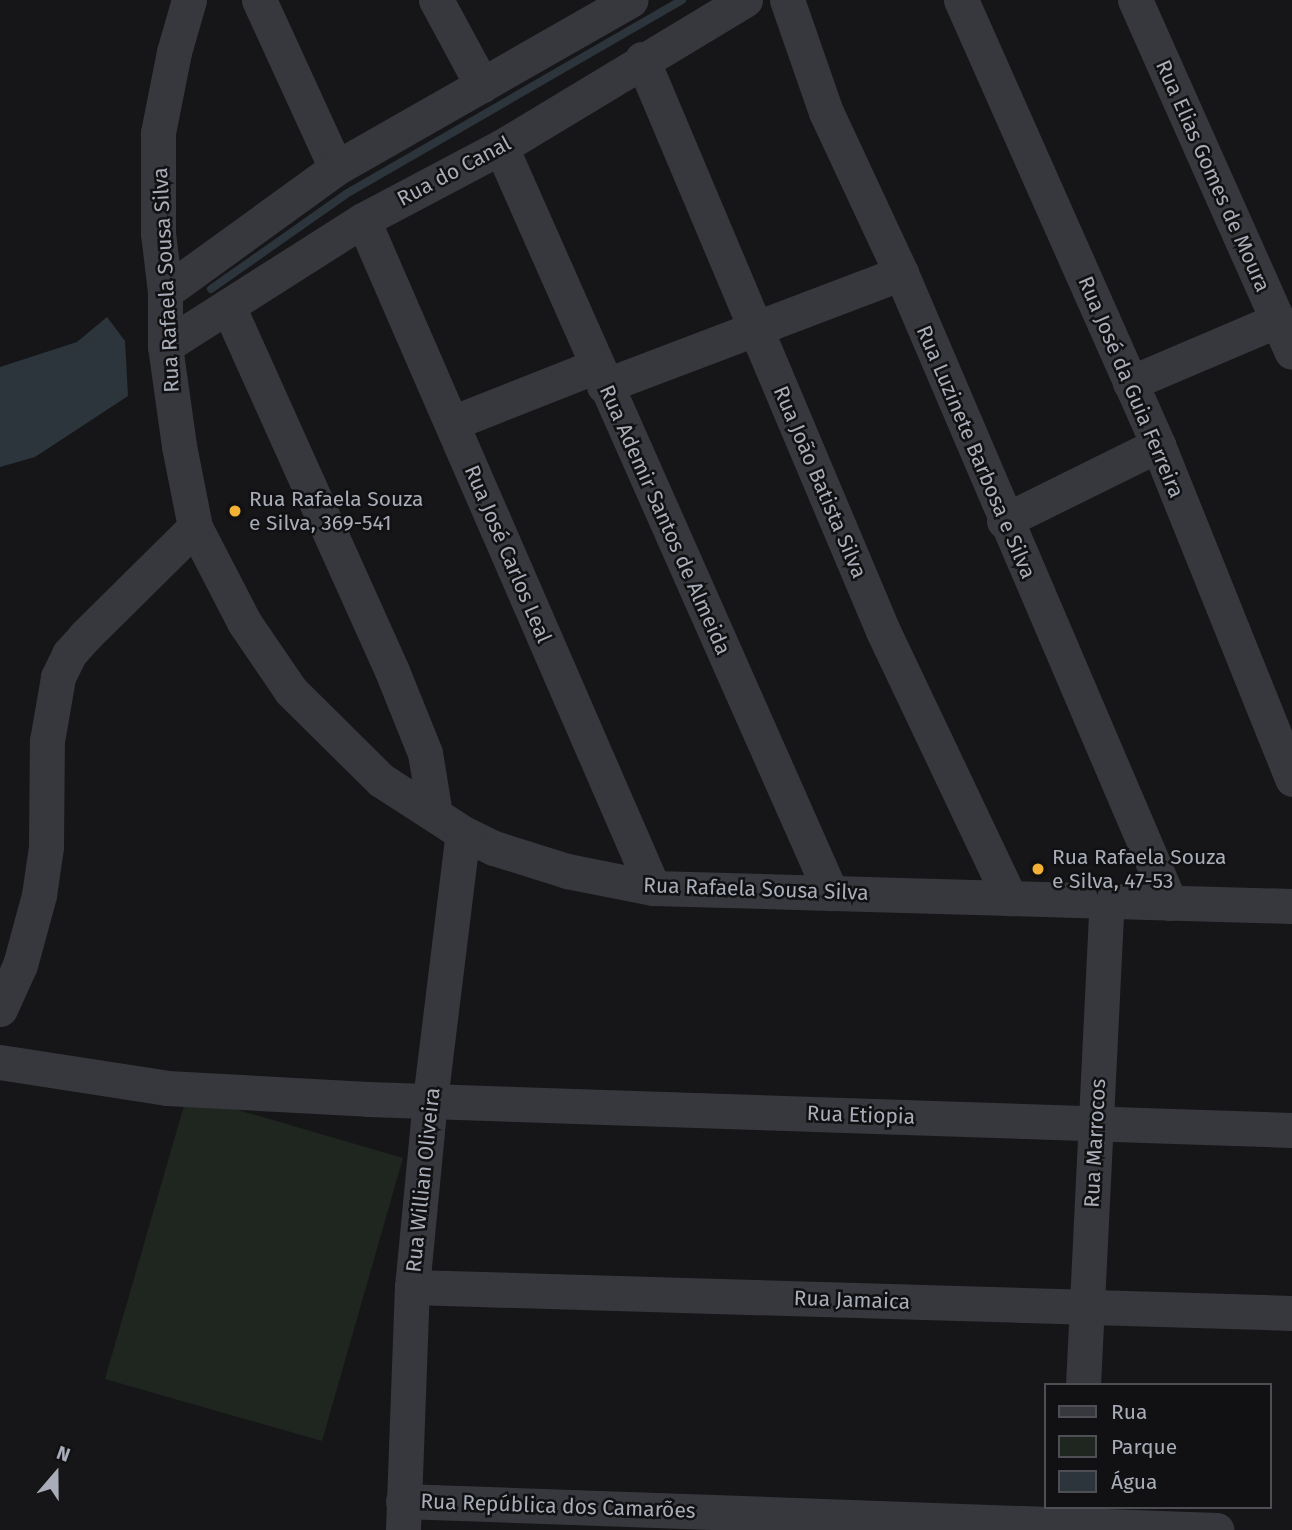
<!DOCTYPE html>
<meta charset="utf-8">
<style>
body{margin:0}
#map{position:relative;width:1292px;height:1530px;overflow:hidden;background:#161618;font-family:"Fira Sans",sans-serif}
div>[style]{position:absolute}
.green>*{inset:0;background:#1e261f}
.water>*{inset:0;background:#2c353c}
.stream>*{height:8px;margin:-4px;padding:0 4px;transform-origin:4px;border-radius:4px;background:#2c353c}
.minor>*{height:35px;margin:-17.5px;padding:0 17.5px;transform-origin:17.5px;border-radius:17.5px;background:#37383d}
.dots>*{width:19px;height:19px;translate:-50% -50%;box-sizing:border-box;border:4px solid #111113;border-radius:50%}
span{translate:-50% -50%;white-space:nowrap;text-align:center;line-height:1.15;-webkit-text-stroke:5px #111113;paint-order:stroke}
.street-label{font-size:21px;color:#a8adb8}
.poi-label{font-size:21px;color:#a8adb8}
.left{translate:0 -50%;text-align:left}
.legend{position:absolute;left:1044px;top:1383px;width:228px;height:126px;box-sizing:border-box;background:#111113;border:2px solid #4d4f55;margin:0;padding:9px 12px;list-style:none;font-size:21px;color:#a8adb8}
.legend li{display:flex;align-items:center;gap:14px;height:35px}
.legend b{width:35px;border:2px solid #4d4f55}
.north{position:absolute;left:21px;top:1439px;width:70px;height:70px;-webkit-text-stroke:5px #111113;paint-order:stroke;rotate:20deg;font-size:19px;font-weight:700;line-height:28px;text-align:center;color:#a8adb8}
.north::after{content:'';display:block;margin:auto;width:24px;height:32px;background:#a8adb8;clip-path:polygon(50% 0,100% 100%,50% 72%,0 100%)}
</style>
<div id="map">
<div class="green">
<div style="clip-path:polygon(187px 1095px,403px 1158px,322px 1441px,105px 1379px)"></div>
</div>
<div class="water">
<div style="clip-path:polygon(107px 317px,125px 341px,128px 396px,35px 457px,0 467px,0 367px,77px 342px)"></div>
</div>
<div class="stream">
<div style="left:211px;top:289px;width:165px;rotate:-35.1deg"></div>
<div style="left:346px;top:194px;width:388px;rotate:-30deg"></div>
</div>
<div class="minor">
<div style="left:189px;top:0;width:54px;rotate:106.1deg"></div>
<div style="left:174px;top:52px;width:83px;rotate:101.2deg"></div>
<div style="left:158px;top:133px;width:100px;rotate:90deg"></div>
<div style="left:158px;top:233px;width:59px;rotate:83.2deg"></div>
<div style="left:165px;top:292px;width:54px;rotate:90deg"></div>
<div style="left:165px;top:346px;width:101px;rotate:82deg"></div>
<div style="left:179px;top:446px;width:83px;rotate:78.8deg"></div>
<div style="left:195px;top:527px;width:107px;rotate:62.7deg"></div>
<div style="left:244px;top:622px;width:83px;rotate:55.7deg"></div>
<div style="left:291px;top:691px;width:127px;rotate:44.7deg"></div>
<div style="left:381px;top:780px;width:98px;rotate:32.9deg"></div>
<div style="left:463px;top:833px;width:34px;rotate:26deg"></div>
<div style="left:494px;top:848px;width:77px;rotate:17.5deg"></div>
<div style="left:567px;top:871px;width:88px;rotate:11.2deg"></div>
<div style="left:653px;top:888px;width:639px;rotate:1.61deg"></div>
<div style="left:259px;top:0;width:185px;rotate:65.4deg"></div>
<div style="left:436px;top:0;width:97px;rotate:61.6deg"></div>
<div style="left:787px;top:0;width:119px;rotate:70.8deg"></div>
<div style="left:826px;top:112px;width:178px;rotate:65deg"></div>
<div style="left:901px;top:273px;width:685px;rotate:66.88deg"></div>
<div style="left:961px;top:0;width:487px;rotate:66.1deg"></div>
<div style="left:1158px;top:445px;width:360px;rotate:68.1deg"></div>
<div style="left:1135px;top:0;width:385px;rotate:66deg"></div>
<div style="left:642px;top:59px;width:621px;rotate:67.15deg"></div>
<div style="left:883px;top:631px;width:296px;rotate:64.6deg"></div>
<div style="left:501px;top:147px;width:816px;rotate:66.14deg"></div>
<div style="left:363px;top:220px;width:728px;rotate:66.53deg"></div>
<div style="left:165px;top:292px;width:211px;rotate:-35.9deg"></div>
<div style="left:336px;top:168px;width:339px;rotate:-29.7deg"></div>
<div style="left:228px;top:306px;width:400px;rotate:65.8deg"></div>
<div style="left:392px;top:671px;width:88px;rotate:68.1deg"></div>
<div style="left:425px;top:753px;width:62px;rotate:80.7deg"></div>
<div style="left:165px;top:346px;width:235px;rotate:-32.5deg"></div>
<div style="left:363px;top:220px;width:156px;rotate:-27.9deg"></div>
<div style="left:501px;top:147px;width:285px;rotate:-31.1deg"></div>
<div style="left:1130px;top:383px;width:161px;rotate:-23.1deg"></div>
<div style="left:604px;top:386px;width:318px;rotate:-20.8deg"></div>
<div style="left:452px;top:423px;width:155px;rotate:-21.6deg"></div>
<div style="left:1004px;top:521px;width:172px;rotate:-26.3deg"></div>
<div style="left:0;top:1009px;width:48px;rotate:-65.6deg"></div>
<div style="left:20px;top:965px;width:73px;rotate:-74.8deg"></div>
<div style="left:39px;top:895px;width:49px;rotate:-81.7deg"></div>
<div style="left:46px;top:847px;width:106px;rotate:-89.5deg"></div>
<div style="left:47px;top:741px;width:65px;rotate:-80.2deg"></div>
<div style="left:58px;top:677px;width:25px;rotate:-64deg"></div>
<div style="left:69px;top:654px;width:24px;rotate:-48deg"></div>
<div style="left:85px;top:636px;width:155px;rotate:-44.7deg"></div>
<div style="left:0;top:1062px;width:169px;rotate:8.8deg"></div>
<div style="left:167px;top:1088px;width:201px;rotate:3.1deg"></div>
<div style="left:368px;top:1099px;width:925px;rotate:1.92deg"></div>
<div style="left:412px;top:1287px;width:880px;rotate:1.69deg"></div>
<div style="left:1083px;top:1385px;width:485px;rotate:-87.2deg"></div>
<div style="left:403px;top:1501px;width:814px;rotate:2.04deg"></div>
<div style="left:403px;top:1530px;width:243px;rotate:-87.9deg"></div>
<div style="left:412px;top:1287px;width:188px;rotate:-84.5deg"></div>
<div style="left:430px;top:1100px;width:269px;rotate:-83deg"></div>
</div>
<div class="dots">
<div style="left:235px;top:511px;background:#f2b134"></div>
<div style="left:1038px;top:869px;background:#f2b134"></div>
</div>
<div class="street-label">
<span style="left:454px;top:171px;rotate:-28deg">Rua do Canal</span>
<span style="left:1213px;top:176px;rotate:66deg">Rua Elias Gomes de Moura</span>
<span style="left:166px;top:280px;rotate:-93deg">Rua Rafaela Sousa Silva</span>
<span style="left:1131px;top:387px;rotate:67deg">Rua José da Guia Ferreira</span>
<span style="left:976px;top:452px;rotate:67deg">Rua Luzinete Barbosa e Silva</span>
<span style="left:820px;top:482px;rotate:67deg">Rua João Batista Silva</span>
<span style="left:665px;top:520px;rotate:66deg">Rua Ademir Santos de Almeida</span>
<span style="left:508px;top:554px;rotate:67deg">Rua José Carlos Leal</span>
<span style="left:756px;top:889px;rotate:2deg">Rua Rafaela Sousa Silva</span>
<span style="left:861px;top:1115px;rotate:2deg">Rua Etiopia</span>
<span style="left:1095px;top:1143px;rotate:-87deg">Rua Marrocos</span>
<span style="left:423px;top:1180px;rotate:-84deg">Rua Willian Oliveira</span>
<span style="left:852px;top:1300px;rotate:2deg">Rua Jamaica</span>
<span style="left:558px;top:1506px;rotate:2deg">Rua República dos Camarões</span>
</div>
<div class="poi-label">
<span class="left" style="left:249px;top:511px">Rua Rafaela Souza<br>e Silva, 369-541</span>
<span class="left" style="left:1052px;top:869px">Rua Rafaela Souza<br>e Silva, 47-53</span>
</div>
<ul class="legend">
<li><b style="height:9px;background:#37383d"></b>Rua</li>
<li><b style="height:19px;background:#1e261f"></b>Parque</li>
<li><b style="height:19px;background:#2c353c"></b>Água</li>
</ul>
<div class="north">N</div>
</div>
